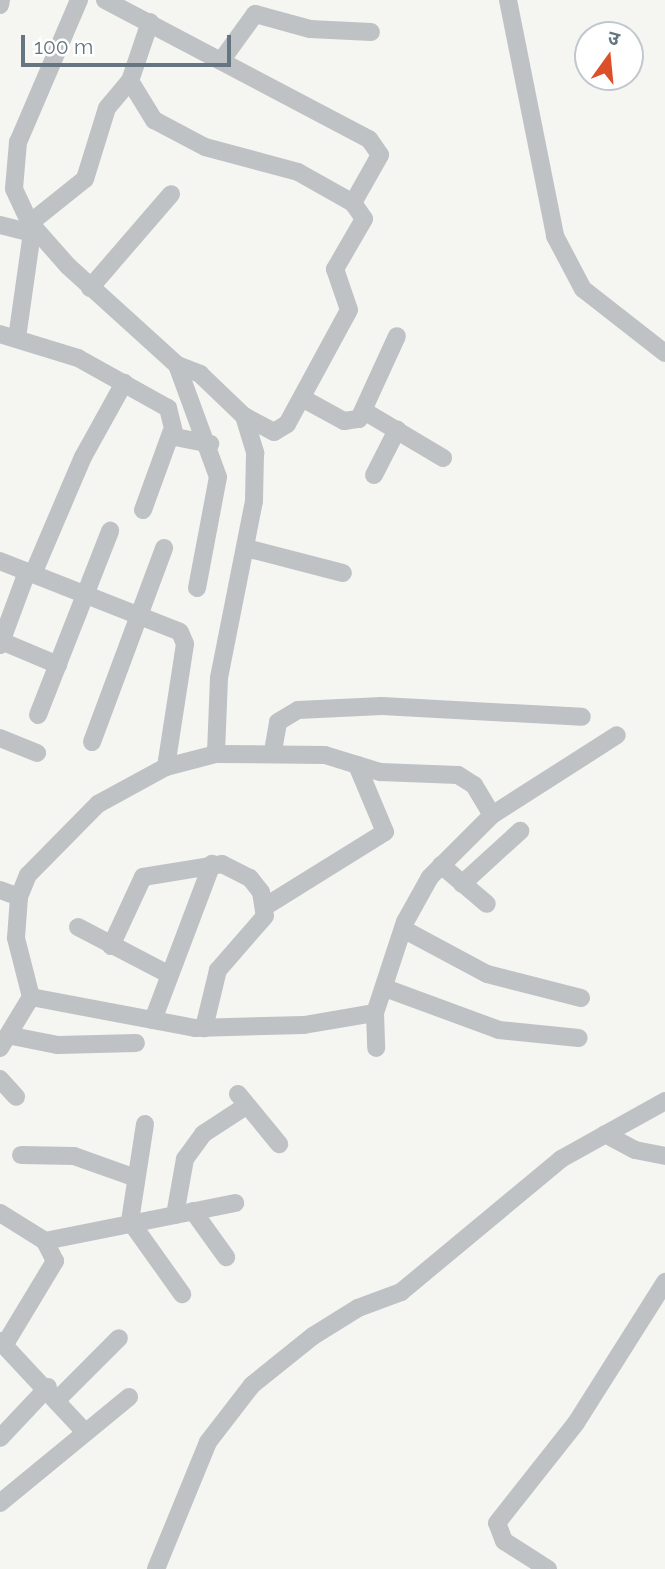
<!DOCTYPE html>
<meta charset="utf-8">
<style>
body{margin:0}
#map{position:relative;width:665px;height:1569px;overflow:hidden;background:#f5f5f1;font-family:Raleway,"Noto Sans Devanagari",sans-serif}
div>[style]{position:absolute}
.minor>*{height:18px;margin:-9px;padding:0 9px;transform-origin:9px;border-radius:9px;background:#bec2c5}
span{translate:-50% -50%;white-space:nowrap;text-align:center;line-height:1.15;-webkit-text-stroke:7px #fff;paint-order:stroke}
.north{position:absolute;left:574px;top:21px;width:70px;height:70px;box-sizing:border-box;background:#fff;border:2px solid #c1c8cd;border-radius:50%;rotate:15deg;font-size:19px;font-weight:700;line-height:28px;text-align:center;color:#657581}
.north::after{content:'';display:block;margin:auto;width:24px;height:32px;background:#dd4f29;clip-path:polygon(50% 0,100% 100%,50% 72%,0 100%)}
.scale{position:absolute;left:21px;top:35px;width:210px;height:32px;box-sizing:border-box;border:4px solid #657581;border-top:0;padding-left:9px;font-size:21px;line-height:24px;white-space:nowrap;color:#657581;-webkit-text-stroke:5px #fff;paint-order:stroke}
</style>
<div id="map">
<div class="minor">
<div style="left:79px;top:0;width:155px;rotate:113.2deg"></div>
<div style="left:18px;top:142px;width:47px;rotate:94.9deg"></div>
<div style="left:14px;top:189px;width:38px;rotate:65deg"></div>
<div style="left:30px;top:223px;width:57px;rotate:48.5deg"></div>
<div style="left:68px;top:266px;width:147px;rotate:42.2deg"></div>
<div style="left:177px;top:365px;width:119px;rotate:69.9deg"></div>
<div style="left:218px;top:477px;width:113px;rotate:100.7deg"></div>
<div style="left:105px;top:0;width:298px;rotate:27.8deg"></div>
<div style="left:369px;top:139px;width:19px;rotate:55deg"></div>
<div style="left:380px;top:155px;width:55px;rotate:119.4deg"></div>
<div style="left:508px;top:0;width:241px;rotate:78.7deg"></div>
<div style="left:555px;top:236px;width:60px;rotate:62.2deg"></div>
<div style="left:583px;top:289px;width:104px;rotate:38deg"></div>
<div style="left:0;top:5px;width:5px;rotate:-79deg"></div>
<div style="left:150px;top:22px;width:62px;rotate:108.7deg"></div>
<div style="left:130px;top:81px;width:46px;rotate:58.4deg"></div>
<div style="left:154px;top:120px;width:58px;rotate:27.9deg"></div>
<div style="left:205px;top:147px;width:96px;rotate:15deg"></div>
<div style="left:298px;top:172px;width:63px;rotate:29.4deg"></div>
<div style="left:353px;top:203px;width:19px;rotate:55deg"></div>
<div style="left:364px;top:219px;width:58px;rotate:120.1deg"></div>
<div style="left:335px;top:269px;width:43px;rotate:71.1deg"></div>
<div style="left:349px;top:310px;width:130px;rotate:118.5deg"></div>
<div style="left:287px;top:424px;width:15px;rotate:148deg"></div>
<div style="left:274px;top:432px;width:34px;rotate:-152deg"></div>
<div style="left:221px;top:61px;width:58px;rotate:-54.1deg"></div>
<div style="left:255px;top:14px;width:57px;rotate:15.3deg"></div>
<div style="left:310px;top:29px;width:61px;rotate:2.8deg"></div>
<div style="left:30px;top:223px;width:70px;rotate:-38.7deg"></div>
<div style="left:85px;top:179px;width:74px;rotate:-72.8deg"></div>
<div style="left:107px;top:108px;width:35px;rotate:-50deg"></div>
<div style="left:0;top:225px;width:41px;rotate:14deg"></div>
<div style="left:90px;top:288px;width:124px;rotate:-49.2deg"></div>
<div style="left:0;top:334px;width:82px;rotate:17.1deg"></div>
<div style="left:78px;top:358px;width:103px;rotate:29.1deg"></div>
<div style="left:168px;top:408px;width:30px;rotate:76deg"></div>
<div style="left:175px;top:437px;width:36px;rotate:11deg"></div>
<div style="left:17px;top:338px;width:106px;rotate:-81.9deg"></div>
<div style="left:177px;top:365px;width:25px;rotate:21deg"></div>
<div style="left:200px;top:374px;width:61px;rotate:43.7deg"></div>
<div style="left:244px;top:416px;width:39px;rotate:73deg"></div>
<div style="left:255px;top:453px;width:48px;rotate:91.2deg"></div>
<div style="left:254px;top:501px;width:180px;rotate:101.2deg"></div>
<div style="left:219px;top:678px;width:76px;rotate:92.3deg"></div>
<div style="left:302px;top:398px;width:48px;rotate:28.7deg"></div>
<div style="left:344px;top:421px;width:15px;rotate:-8deg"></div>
<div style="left:359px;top:419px;width:91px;rotate:-65.4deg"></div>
<div style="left:364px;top:411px;width:92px;rotate:30.7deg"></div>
<div style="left:374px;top:475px;width:51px;rotate:-62.9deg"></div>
<div style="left:143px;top:510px;width:82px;rotate:-70deg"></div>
<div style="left:246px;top:548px;width:100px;rotate:14.5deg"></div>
<div style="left:0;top:561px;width:193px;rotate:21.5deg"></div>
<div style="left:180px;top:632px;width:13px;rotate:67deg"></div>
<div style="left:185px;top:644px;width:124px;rotate:98.8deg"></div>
<div style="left:33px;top:574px;width:127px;rotate:-66.9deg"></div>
<div style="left:83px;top:457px;width:85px;rotate:-61deg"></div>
<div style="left:1px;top:641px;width:62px;rotate:22.8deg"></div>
<div style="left:0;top:645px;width:78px;rotate:-69.7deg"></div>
<div style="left:38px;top:715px;width:198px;rotate:-68.6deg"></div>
<div style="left:0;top:738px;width:40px;rotate:22deg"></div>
<div style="left:92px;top:742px;width:207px;rotate:-69.6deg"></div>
<div style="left:273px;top:751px;width:29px;rotate:-80deg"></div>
<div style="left:278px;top:722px;width:23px;rotate:-31deg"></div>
<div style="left:298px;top:710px;width:84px;rotate:-2.7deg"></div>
<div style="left:382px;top:706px;width:200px;rotate:3.1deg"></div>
<div style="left:441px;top:865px;width:60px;rotate:40.3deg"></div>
<div style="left:462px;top:884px;width:79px;rotate:-42.4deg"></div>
<div style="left:0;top:890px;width:20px;rotate:20deg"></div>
<div style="left:266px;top:906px;width:140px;rotate:-31.9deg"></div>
<div style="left:385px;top:832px;width:73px;rotate:-112.7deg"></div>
<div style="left:78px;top:927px;width:99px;rotate:27.6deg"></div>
<div style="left:403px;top:929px;width:95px;rotate:28.2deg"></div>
<div style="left:487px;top:974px;width:97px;rotate:14.3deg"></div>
<div style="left:111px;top:946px;width:76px;rotate:-65.1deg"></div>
<div style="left:143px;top:877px;width:80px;rotate:-9.3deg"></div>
<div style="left:222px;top:864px;width:31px;rotate:27deg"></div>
<div style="left:250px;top:878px;width:18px;rotate:52deg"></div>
<div style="left:261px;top:892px;width:24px;rotate:81deg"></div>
<div style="left:265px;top:916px;width:72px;rotate:131deg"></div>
<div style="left:218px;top:970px;width:60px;rotate:103.6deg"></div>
<div style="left:385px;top:988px;width:121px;rotate:20.2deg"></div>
<div style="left:499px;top:1030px;width:80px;rotate:5.7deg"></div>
<div style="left:31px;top:997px;width:61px;rotate:-104.3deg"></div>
<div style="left:16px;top:938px;width:41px;rotate:-85.8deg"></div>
<div style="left:19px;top:897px;width:24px;rotate:-68deg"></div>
<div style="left:28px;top:875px;width:100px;rotate:-45.4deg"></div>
<div style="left:98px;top:804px;width:77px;rotate:-28.6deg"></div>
<div style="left:166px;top:767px;width:52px;rotate:-14.6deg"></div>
<div style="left:216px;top:754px;width:109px;rotate:0.5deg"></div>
<div style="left:325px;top:755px;width:58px;rotate:17.2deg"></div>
<div style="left:380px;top:772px;width:78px;rotate:2.2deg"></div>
<div style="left:458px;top:775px;width:19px;rotate:32deg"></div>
<div style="left:474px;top:785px;width:35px;rotate:59deg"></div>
<div style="left:375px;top:1013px;width:35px;rotate:88deg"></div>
<div style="left:153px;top:1020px;width:167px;rotate:-69.3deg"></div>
<div style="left:12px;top:1036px;width:47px;rotate:11.1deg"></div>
<div style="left:58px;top:1045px;width:78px;rotate:-1.5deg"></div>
<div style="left:0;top:1048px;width:60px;rotate:-58.7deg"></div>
<div style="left:31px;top:997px;width:167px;rotate:10.7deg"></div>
<div style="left:195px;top:1028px;width:109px;rotate:-1.6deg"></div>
<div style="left:304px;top:1025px;width:72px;rotate:-9.6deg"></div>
<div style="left:375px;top:1013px;width:96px;rotate:-71.8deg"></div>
<div style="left:405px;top:922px;width:51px;rotate:-60.9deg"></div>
<div style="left:430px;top:877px;width:88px;rotate:-45deg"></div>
<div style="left:492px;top:815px;width:148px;rotate:-32.6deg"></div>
<div style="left:0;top:1079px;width:24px;rotate:48deg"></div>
<div style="left:238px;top:1094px;width:65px;rotate:50.6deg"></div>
<div style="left:145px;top:1124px;width:98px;rotate:98.8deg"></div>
<div style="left:130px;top:1221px;width:90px;rotate:54.5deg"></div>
<div style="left:605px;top:1134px;width:34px;rotate:28deg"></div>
<div style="left:635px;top:1150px;width:31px;rotate:11deg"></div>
<div style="left:21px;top:1155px;width:53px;rotate:1.1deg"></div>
<div style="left:74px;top:1156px;width:63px;rotate:19.6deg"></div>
<div style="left:193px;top:1211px;width:57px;rotate:54.3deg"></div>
<div style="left:0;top:1213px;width:53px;rotate:31.9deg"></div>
<div style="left:45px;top:1241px;width:194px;rotate:-11.3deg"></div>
<div style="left:175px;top:1215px;width:57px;rotate:-79.9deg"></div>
<div style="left:185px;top:1159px;width:31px;rotate:-54deg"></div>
<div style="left:203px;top:1134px;width:51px;rotate:-33.1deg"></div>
<div style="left:0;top:1341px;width:125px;rotate:47deg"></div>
<div style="left:5px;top:1344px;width:97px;rotate:-58.9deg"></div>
<div style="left:55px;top:1261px;width:22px;rotate:-117deg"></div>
<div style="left:58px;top:1399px;width:86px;rotate:-45deg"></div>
<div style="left:0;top:1438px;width:70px;rotate:-46.7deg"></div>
<div style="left:0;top:1503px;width:167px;rotate:-39.4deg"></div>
<div style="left:156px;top:1569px;width:137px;rotate:-67.7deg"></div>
<div style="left:208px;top:1442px;width:72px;rotate:-52.3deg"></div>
<div style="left:252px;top:1385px;width:78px;rotate:-38.8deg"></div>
<div style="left:313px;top:1336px;width:53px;rotate:-31.9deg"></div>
<div style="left:358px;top:1308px;width:46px;rotate:-20.4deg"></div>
<div style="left:401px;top:1292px;width:208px;rotate:-39.7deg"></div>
<div style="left:561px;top:1159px;width:119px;rotate:-29.1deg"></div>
<div style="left:548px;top:1569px;width:52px;rotate:-147.5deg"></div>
<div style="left:504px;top:1541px;width:19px;rotate:-111deg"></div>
<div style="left:497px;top:1523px;width:127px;rotate:-51.7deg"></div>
<div style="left:576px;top:1423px;width:167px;rotate:-57.7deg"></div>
</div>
<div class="north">उ</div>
<div class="scale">100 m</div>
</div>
